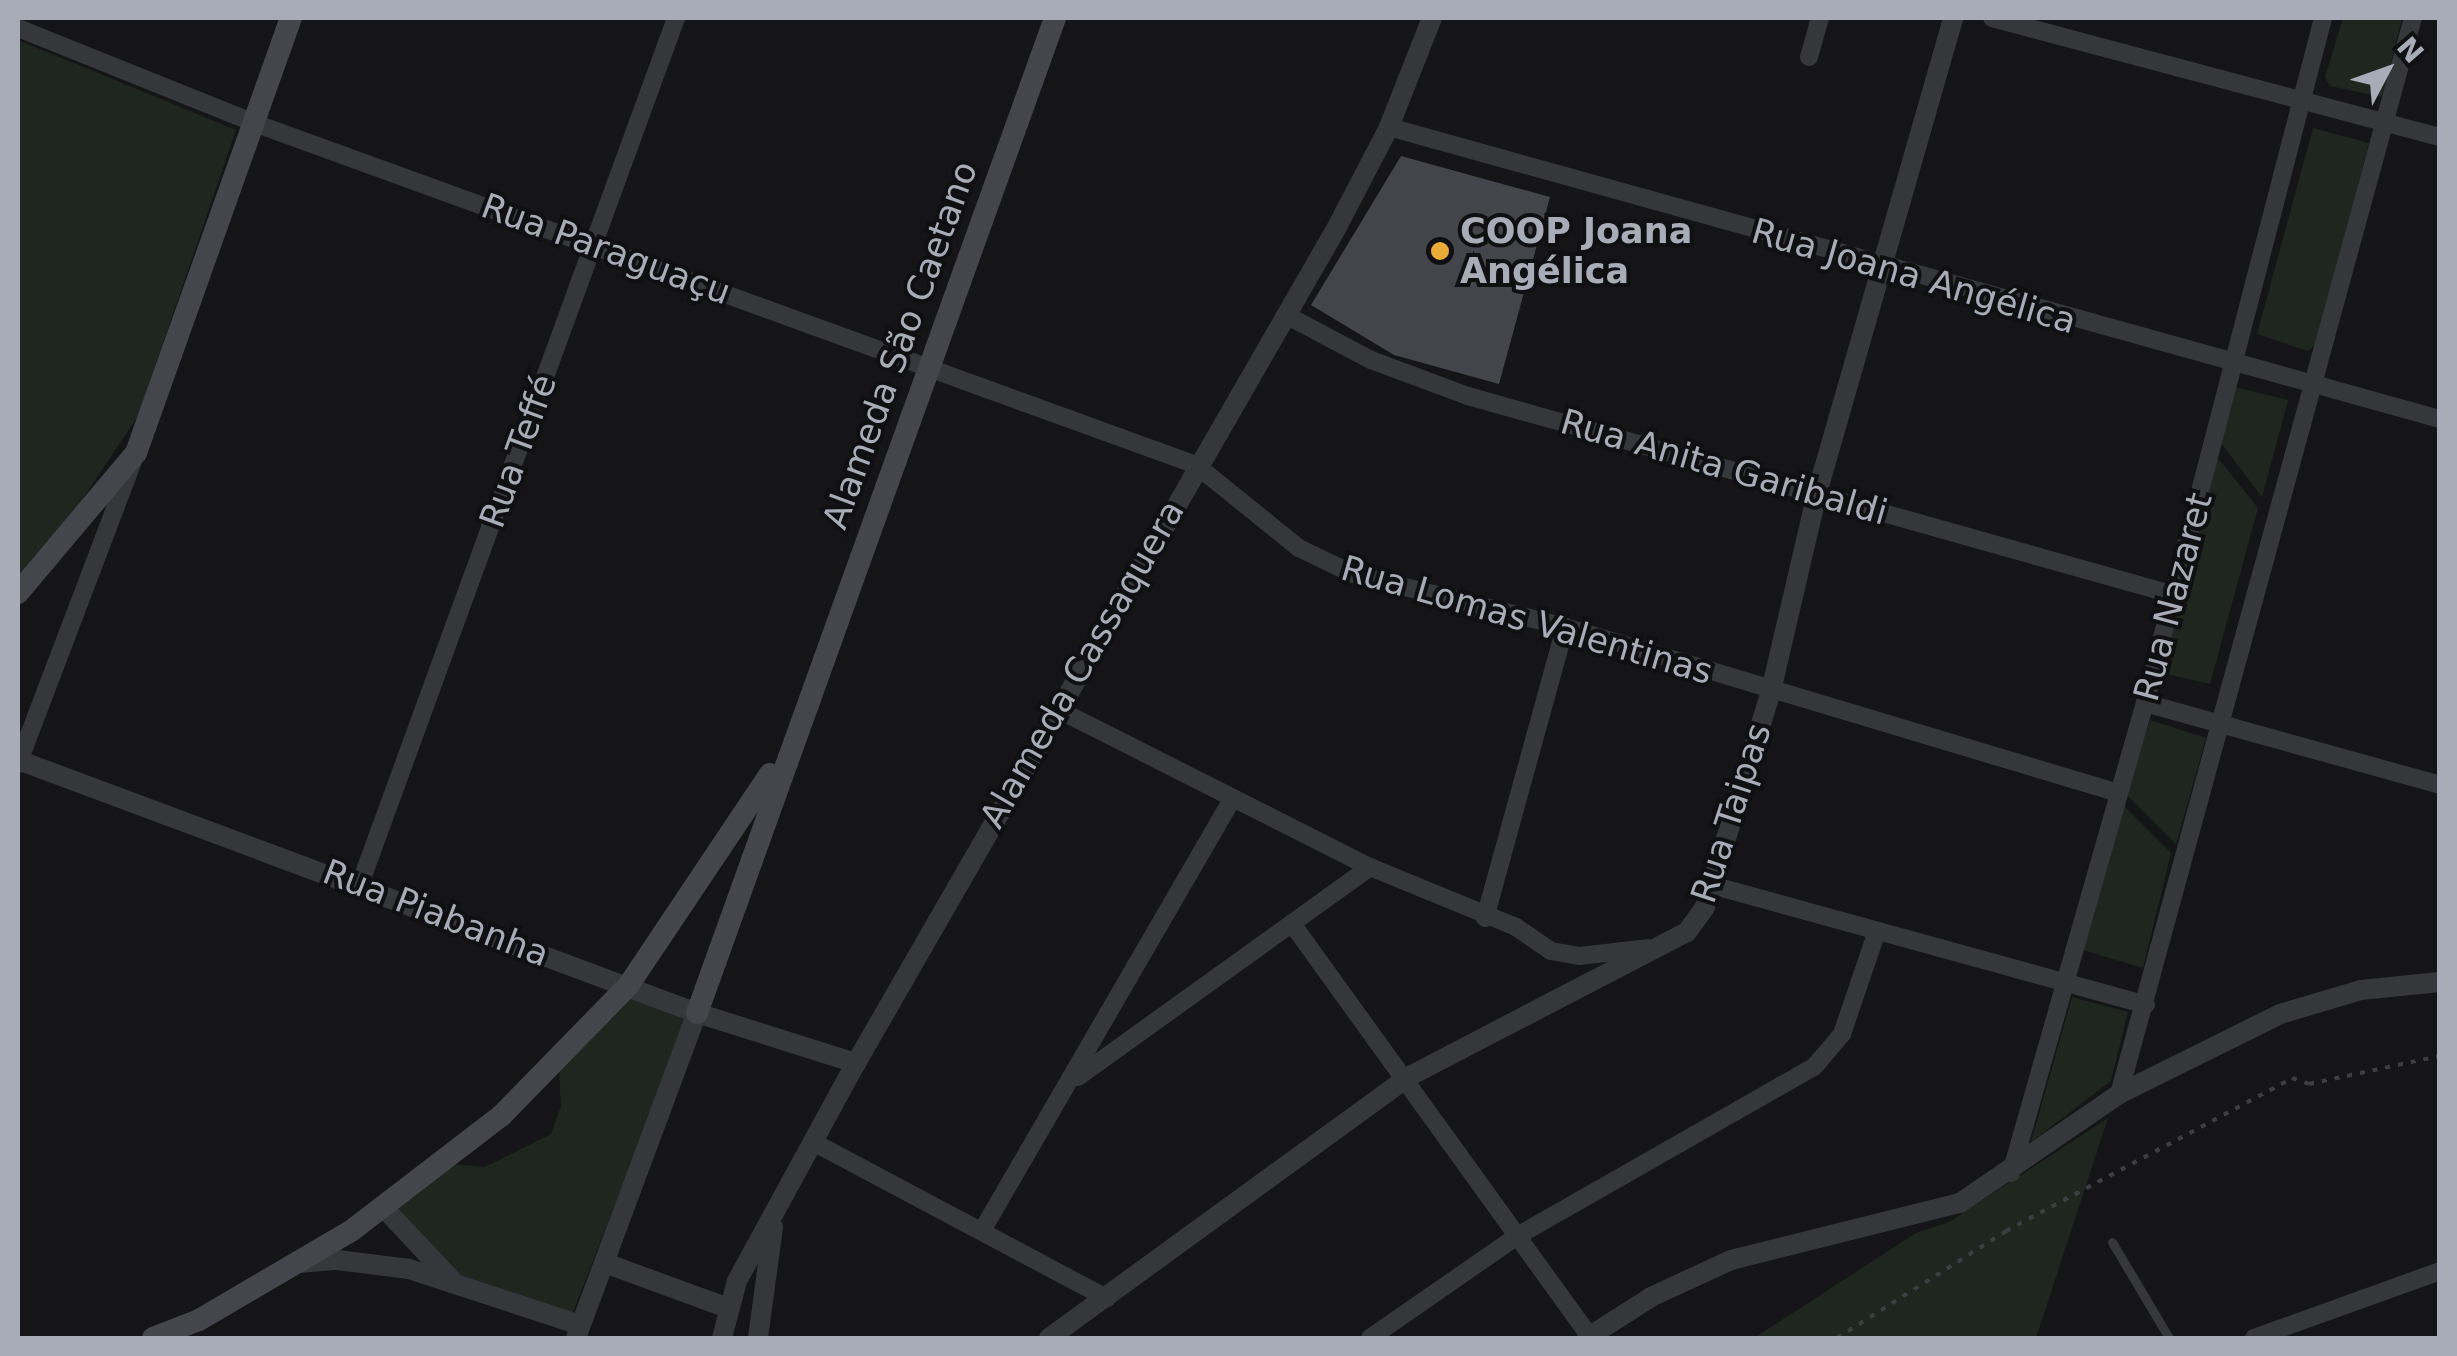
<!DOCTYPE html>
<meta charset="utf-8">
<style>
body{margin:0}
#map{position:relative;width:2457px;height:1356px;overflow:hidden;background:#151517;font-family:"DejaVu Sans",sans-serif}
div>[style]{position:absolute}
.green>*{inset:0;background:#1f2620}
.building>*{inset:0;background:#44454a}
.path>*{height:4px;margin-top:-2px;transform-origin:0;background:repeating-linear-gradient(90deg,#3c3e42 0 5px,transparent 0 13px)}
.service>*{height:9px;margin:-4.5px;padding:0 4.5px;transform-origin:4.5px;border-radius:4.5px;background:#36373b}
.minor>*{height:18px;margin:-9px;padding:0 9px;transform-origin:9px;border-radius:9px;background:#36373b}
.tertiary>*{height:20px;margin:-10px;padding:0 10px;transform-origin:10px;border-radius:10px;background:#36373b}
.secondary>*{height:22px;margin:-11px;padding:0 11px;transform-origin:11px;border-radius:11px;background:#44464b}
.dots>*{width:28px;height:28px;translate:-50% -50%;box-sizing:border-box;border:5px solid #101012;border-radius:50%}
span{translate:-50% -50%;white-space:nowrap;text-align:center;line-height:1.15;-webkit-text-stroke:8px #101012;paint-order:stroke}
.poi-label{font-size:35px;color:#a7acb6;font-weight:700}
.left{translate:0 -50%;text-align:left}
.street-label{font-size:35px;color:#a7acb6}
.frame{position:absolute;inset:0;border:20px solid #a7acb6;pointer-events:none}
.north{position:absolute;left:2337px;top:20px;width:100px;height:100px;-webkit-text-stroke:8px #101012;paint-order:stroke;rotate:49deg;font-size:28px;font-weight:700;line-height:40px;text-align:center;color:#a7acb6}
.north::after{content:'';display:block;margin:auto;width:35px;height:45px;background:#a7acb6;clip-path:polygon(50% 0,100% 100%,50% 72%,0 100%)}
</style>
<div id="map">
<div class="green">
<div style="clip-path:polygon(2343px 18px,2402px 19px,2382px 97px,2330px 86px,2325px 77px)"></div>
<div style="clip-path:polygon(18px 40px,236px 130px,138px 416px,43px 558px,18px 583px)"></div>
<div style="clip-path:polygon(2313px 128px,2369px 143px,2315px 345px,2308px 351px,2257px 334px)"></div>
<div style="clip-path:polygon(2231px 386px,2288px 400px,2262px 497px,2218px 439px)"></div>
<div style="clip-path:polygon(2213px 452px,2258px 508px,2210px 684px,2153px 671px)"></div>
<div style="clip-path:polygon(2150px 720px,2206px 738px,2176px 844px,2126px 794px)"></div>
<div style="clip-path:polygon(2124px 806px,2171px 853px,2143px 968px,2083px 950px)"></div>
<div style="clip-path:polygon(631px 994px,688px 1016px,572px 1315px,459px 1278px,394px 1209px,452px 1164px,485px 1167px,551px 1134px,561px 1106px,559px 1068px)"></div>
<div style="clip-path:polygon(2072px 997px,2128px 1012px,2111px 1081px,2031px 1142px)"></div>
<div style="clip-path:polygon(2108px 1118px,2036px 1338px,1754px 1338px,1916px 1233px,1949px 1222px)"></div>
</div>
<div class="building">
<div style="clip-path:polygon(1401px 156px,1550px 197px,1499px 384px,1394px 355px,1311px 305px)"></div>
</div>
<div class="path">
<div style="left:1837px;top:1338px;width:200px;rotate:-32.3deg"></div>
<div style="left:2006px;top:1231px;width:324px;rotate:-28.1deg"></div>
<div style="left:2292px;top:1078px;width:18px;rotate:19deg"></div>
<div style="left:2309px;top:1084px;width:134px;rotate:-12.1deg"></div>
</div>
<div class="service">
<div style="left:2112px;top:1242px;width:112px;rotate:59.3deg"></div>
</div>
<div class="minor">
<div style="left:1992px;top:18px;width:464px;rotate:14.9deg"></div>
<div style="left:18px;top:28px;width:254px;rotate:21.9deg"></div>
<div style="left:254px;top:123px;width:1002px;rotate:19.95deg"></div>
<div style="left:1196px;top:465px;width:132px;rotate:38.9deg"></div>
<div style="left:1299px;top:548px;width:60px;rotate:25.7deg"></div>
<div style="left:1353px;top:574px;width:219px;rotate:14deg"></div>
<div style="left:1565px;top:627px;width:574px;rotate:16.7deg"></div>
<div style="left:1809px;top:57px;width:41px;rotate:-74.2deg"></div>
<div style="left:1389px;top:127px;width:1091px;rotate:15.53deg"></div>
<div style="left:1286px;top:315px;width:96px;rotate:27.9deg"></div>
<div style="left:1371px;top:360px;width:103px;rotate:20.4deg"></div>
<div style="left:1468px;top:396px;width:730px;rotate:15.73deg"></div>
<div style="left:2145px;top:703px;width:306px;rotate:15.5deg"></div>
<div style="left:1055px;top:708px;width:353px;rotate:26.8deg"></div>
<div style="left:1370px;top:867px;width:158px;rotate:22.3deg"></div>
<div style="left:1516px;top:927px;width:42px;rotate:34.4deg"></div>
<div style="left:1551px;top:951px;width:28px;rotate:10deg"></div>
<div style="left:1579px;top:956px;width:69px;rotate:-6.6deg"></div>
<div style="left:18px;top:764px;width:323px;rotate:-69.2deg"></div>
<div style="left:360px;top:884px;width:922px;rotate:-69.95deg"></div>
<div style="left:1715px;top:886px;width:447px;rotate:15.4deg"></div>
<div style="left:1485px;top:918px;width:302px;rotate:-74.6deg"></div>
<div style="left:1293px;top:925px;width:508px;rotate:54.21deg"></div>
<div style="left:1078px;top:1077px;width:360px;rotate:-35.7deg"></div>
<div style="left:2119px;top:1094px;width:1115px;rotate:-74.72deg"></div>
<div style="left:813px;top:1142px;width:333px;rotate:28deg"></div>
<div style="left:2011px;top:1173px;width:489px;rotate:-74.1deg"></div>
<div style="left:2145px;top:703px;width:708px;rotate:-75.43deg"></div>
<div style="left:983px;top:1229px;width:498px;rotate:-59.9deg"></div>
<div style="left:1370px;top:1338px;width:181px;rotate:-34.7deg"></div>
<div style="left:1519px;top:1235px;width:339px;rotate:-29.7deg"></div>
<div style="left:1814px;top:1067px;width:43px;rotate:-49.7deg"></div>
<div style="left:1842px;top:1034px;width:106px;rotate:-71.2deg"></div>
<div style="left:2254px;top:1338px;width:198px;rotate:-19.8deg"></div>
</div>
<div class="tertiary">
<div style="left:18px;top:760px;width:725px;rotate:20.44deg"></div>
<div style="left:697px;top:1013px;width:167px;rotate:17.5deg"></div>
<div style="left:384px;top:1208px;width:98px;rotate:46.7deg"></div>
<div style="left:299px;top:1263px;width:38px;rotate:-5deg"></div>
<div style="left:337px;top:1260px;width:73px;rotate:7.1deg"></div>
<div style="left:409px;top:1269px;width:180px;rotate:18.1deg"></div>
<div style="left:605px;top:1263px;width:128px;rotate:20.1deg"></div>
<div style="left:576px;top:1338px;width:347px;rotate:-69.6deg"></div>
<div style="left:722px;top:1338px;width:59px;rotate:-75.3deg"></div>
<div style="left:737px;top:1281px;width:248px;rotate:-61.4deg"></div>
<div style="left:856px;top:1063px;width:962px;rotate:-60.08deg"></div>
<div style="left:1336px;top:229px;width:115px;rotate:-62.5deg"></div>
<div style="left:1389px;top:127px;width:117px;rotate:-68.5deg"></div>
<div style="left:758px;top:1338px;width:112px;rotate:-82.3deg"></div>
<div style="left:1049px;top:1338px;width:444px;rotate:-36deg"></div>
<div style="left:1408px;top:1077px;width:314px;rotate:-27.5deg"></div>
<div style="left:1687px;top:932px;width:31px;rotate:-54deg"></div>
<div style="left:1705px;top:907px;width:226px;rotate:-73deg"></div>
<div style="left:1771px;top:691px;width:203px;rotate:-76.9deg"></div>
<div style="left:1817px;top:493px;width:494px;rotate:-74deg"></div>
<div style="left:1587px;top:1338px;width:76px;rotate:-32.6deg"></div>
<div style="left:1651px;top:1297px;width:88px;rotate:-24.8deg"></div>
<div style="left:1731px;top:1260px;width:236px;rotate:-14deg"></div>
<div style="left:1960px;top:1203px;width:193px;rotate:-34.4deg"></div>
<div style="left:2119px;top:1094px;width:180px;rotate:-26.4deg"></div>
<div style="left:2280px;top:1014px;width:84px;rotate:-16.5deg"></div>
<div style="left:2361px;top:990px;width:79px;rotate:-5.8deg"></div>
</div>
<div class="secondary">
<div style="left:18px;top:593px;width:183px;rotate:-49.9deg"></div>
<div style="left:136px;top:453px;width:462px;rotate:-70.4deg"></div>
<div style="left:697px;top:1013px;width:1057px;rotate:-70.21deg"></div>
<div style="left:153px;top:1338px;width:49px;rotate:-21.4deg"></div>
<div style="left:199px;top:1320px;width:176px;rotate:-30.4deg"></div>
<div style="left:351px;top:1231px;width:190px;rotate:-37.5deg"></div>
<div style="left:502px;top:1115px;width:180px;rotate:-45.7deg"></div>
<div style="left:628px;top:986px;width:255px;rotate:-56.2deg"></div>
</div>
<div class="dots">
<div style="left:1440px;top:251px;background:#ebab39"></div>
</div>
<div class="poi-label">
<span class="left" style="left:1460px;top:251px">COOP Joana<br>Angélica</span>
</div>
<div class="street-label">
<span style="left:606px;top:249px;rotate:20deg">Rua Paraguaçu</span>
<span style="left:1914px;top:276px;rotate:16deg">Rua Joana Angélica</span>
<span style="left:900px;top:345px;rotate:-70deg">Alameda São Caetano</span>
<span style="left:518px;top:451px;rotate:-70deg">Rua Teffé</span>
<span style="left:1724px;top:467px;rotate:16deg">Rua Anita Garibaldi</span>
<span style="left:2173px;top:597px;rotate:-75deg">Rua Nazaret</span>
<span style="left:1527px;top:620px;rotate:16deg">Rua Lomas Valentinas</span>
<span style="left:1082px;top:664px;rotate:-60deg">Alameda Cassaquera</span>
<span style="left:1731px;top:813px;rotate:-72deg">Rua Taipas</span>
<span style="left:436px;top:913px;rotate:21deg">Rua Piabanha</span>
</div>
<div class="frame"></div>
<div class="north">N</div>
</div>
